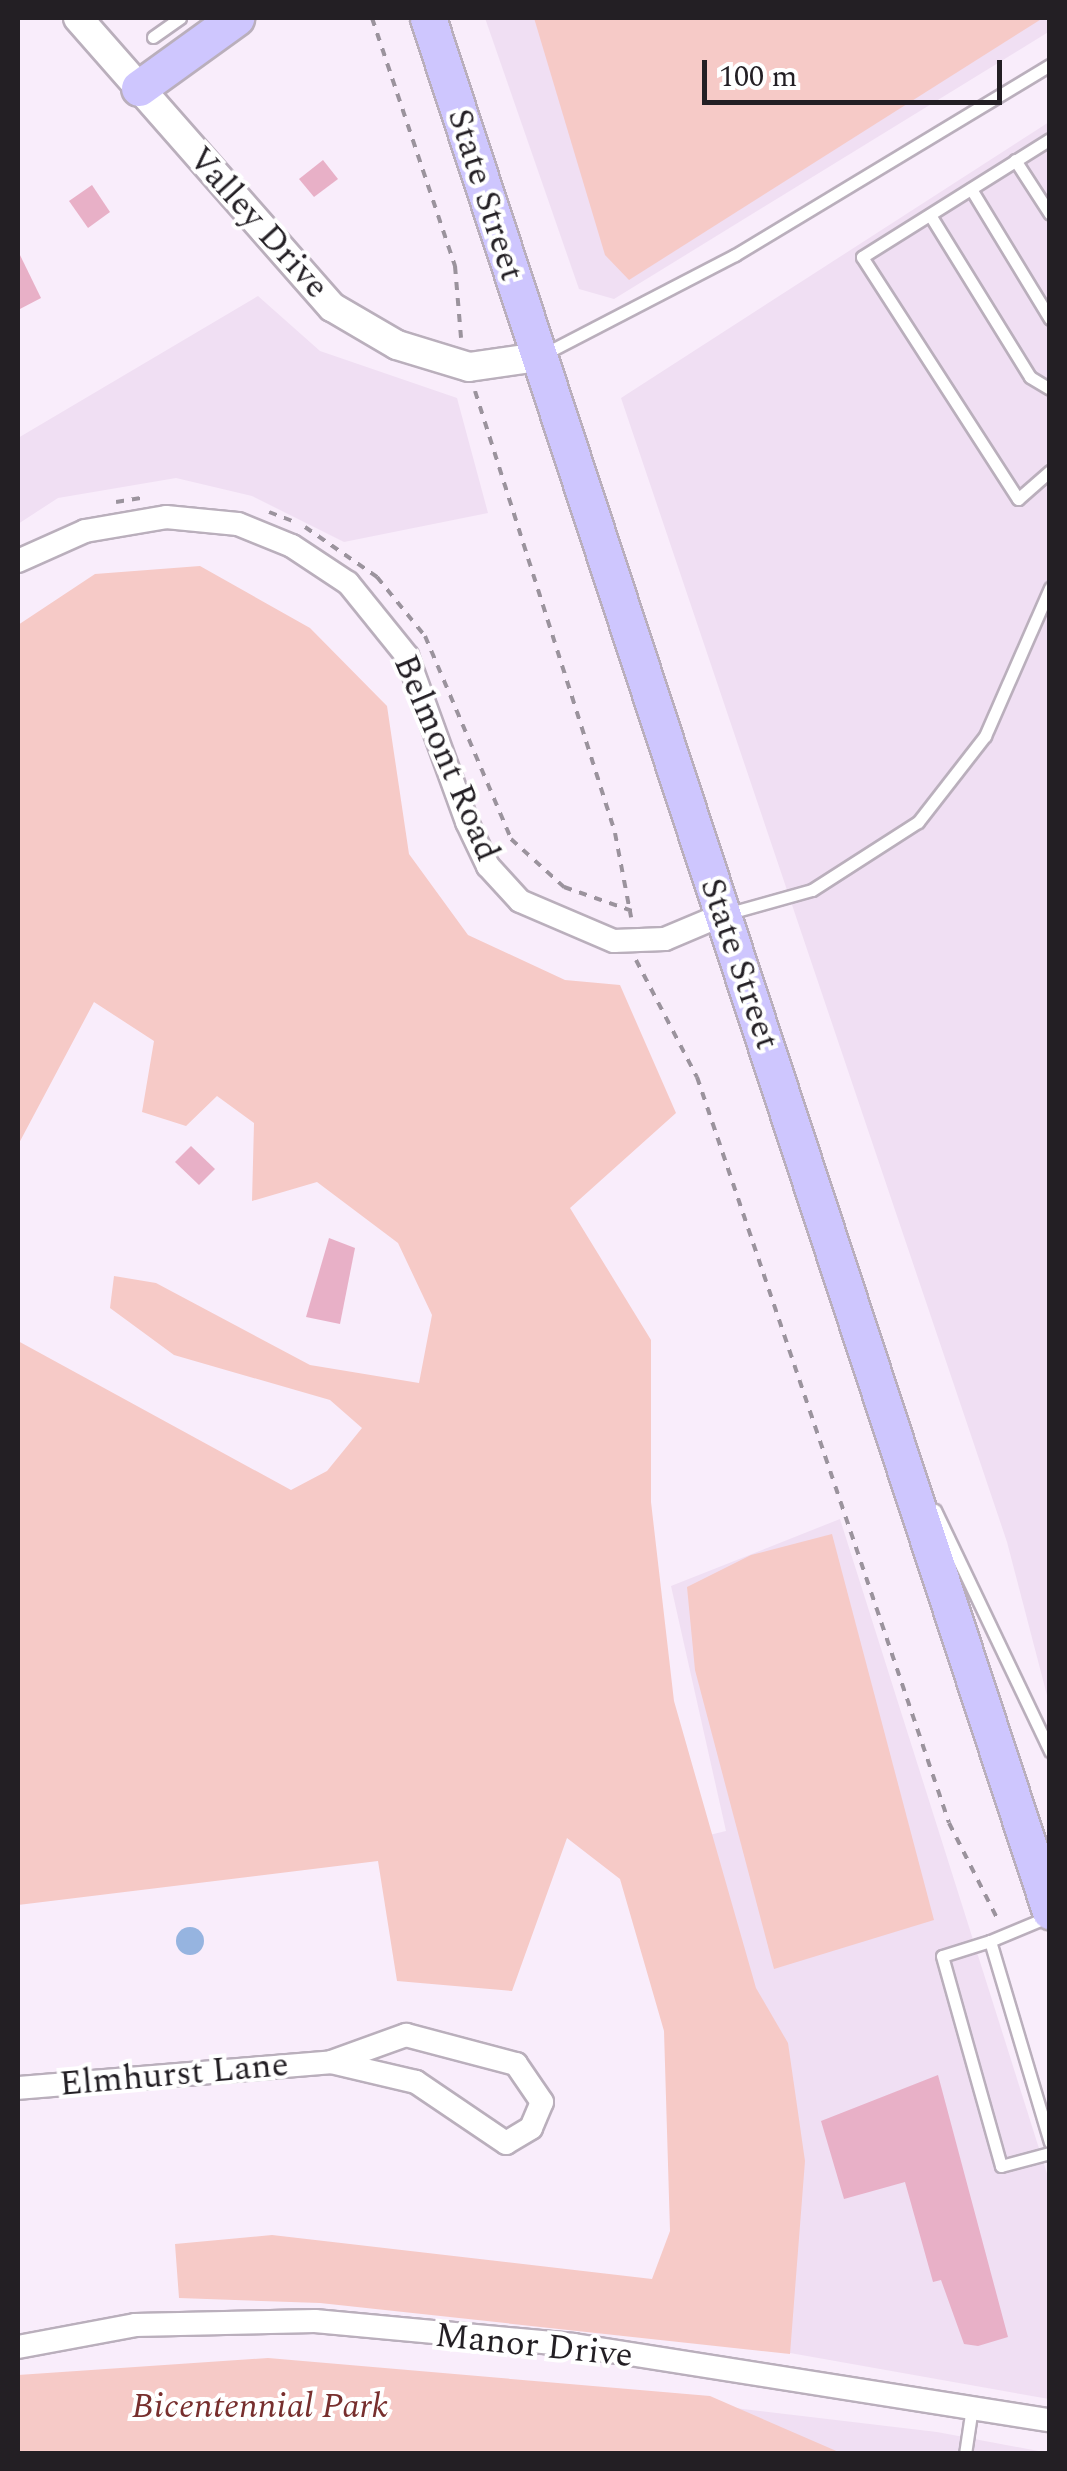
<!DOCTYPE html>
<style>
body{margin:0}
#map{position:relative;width:1067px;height:2471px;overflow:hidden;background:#f9edfb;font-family:Spectral,serif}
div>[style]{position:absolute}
.built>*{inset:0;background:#f0dff3}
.green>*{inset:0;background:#f6cac7}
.water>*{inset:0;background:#96b4e0}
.round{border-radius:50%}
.building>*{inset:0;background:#e8b0c7}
.path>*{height:4px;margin-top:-2px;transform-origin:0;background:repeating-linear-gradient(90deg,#9b939d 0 8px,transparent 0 16px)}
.roads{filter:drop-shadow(2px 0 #baafbc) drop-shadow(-2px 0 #baafbc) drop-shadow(0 2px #baafbc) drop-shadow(0 -2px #baafbc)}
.service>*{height:11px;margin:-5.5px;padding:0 5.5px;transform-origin:5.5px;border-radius:5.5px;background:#fff}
.minor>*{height:22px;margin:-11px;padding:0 11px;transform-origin:11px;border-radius:11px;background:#fff}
.tertiary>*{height:28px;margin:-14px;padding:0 14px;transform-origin:14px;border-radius:14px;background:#fff}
.primary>*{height:35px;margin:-17.5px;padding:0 17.5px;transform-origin:17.5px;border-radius:17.5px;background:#cec6fe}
span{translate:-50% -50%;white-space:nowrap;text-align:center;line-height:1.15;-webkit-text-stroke:8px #fff;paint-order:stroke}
.street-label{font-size:35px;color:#231f24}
.park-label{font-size:35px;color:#772f2e;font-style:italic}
.frame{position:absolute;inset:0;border:20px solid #231f24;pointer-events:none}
.scale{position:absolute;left:702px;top:60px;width:300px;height:45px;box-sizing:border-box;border:5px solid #231f24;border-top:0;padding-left:12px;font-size:30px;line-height:35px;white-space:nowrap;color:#231f24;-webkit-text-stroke:8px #fff;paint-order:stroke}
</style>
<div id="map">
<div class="built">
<div style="clip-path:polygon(485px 18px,1049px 18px,1050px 31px,614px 299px,579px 289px)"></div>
<div style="clip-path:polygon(1049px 122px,1049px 1703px,1007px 1542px,621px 398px)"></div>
<div style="clip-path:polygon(258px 296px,320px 351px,457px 398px,488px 513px,344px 542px,252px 496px,176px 478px,58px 498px,18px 524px,18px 438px)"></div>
<div style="clip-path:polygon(840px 1519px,1049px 2180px,1049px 2399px,672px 2332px,701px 1837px,726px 1831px,671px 1586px)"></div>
<div style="clip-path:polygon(616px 2394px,937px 2432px,1049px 2453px,631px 2453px)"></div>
</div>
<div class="green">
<div style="clip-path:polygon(534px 18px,1043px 18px,629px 280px,605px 255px)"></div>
<div style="clip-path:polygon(200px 566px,310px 628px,387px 706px,409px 854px,468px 935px,565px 980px,620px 985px,676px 1113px,570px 1208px,651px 1340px,651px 1502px,674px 1701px,756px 1988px,788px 2043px,805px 2161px,790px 2354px,320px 2303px,179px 2298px,175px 2244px,272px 2235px,652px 2279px,670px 2231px,664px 2031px,620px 1879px,567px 1838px,512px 1991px,397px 1981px,378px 1861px,18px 1905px,18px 1341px,291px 1490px,327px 1471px,362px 1428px,330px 1400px,174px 1355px,110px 1308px,114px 1276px,156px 1283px,310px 1365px,419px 1383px,432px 1315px,398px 1243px,317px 1182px,252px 1201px,254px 1123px,217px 1096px,186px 1126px,142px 1112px,154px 1041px,94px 1002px,18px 1145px,18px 625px,95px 574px)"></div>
<div style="clip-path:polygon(832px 1534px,934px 1920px,774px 1969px,695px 1670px,687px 1587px,751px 1555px)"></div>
<div style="clip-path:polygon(268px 2358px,710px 2396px,841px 2453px,18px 2453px,18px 2375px)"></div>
</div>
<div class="water">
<div class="round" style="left:176px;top:1927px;width:28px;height:28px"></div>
</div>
<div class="building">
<div style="clip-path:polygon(323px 160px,338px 179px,314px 197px,299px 179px)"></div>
<div style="clip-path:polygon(92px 185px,110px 212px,88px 228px,69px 201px)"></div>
<div style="clip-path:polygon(18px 251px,41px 298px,18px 310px)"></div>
<div style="clip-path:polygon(191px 1146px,215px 1169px,199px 1185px,175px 1162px)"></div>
<div style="clip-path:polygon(329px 1238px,355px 1248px,340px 1324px,306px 1317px)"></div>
<div style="clip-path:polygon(938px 2075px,1008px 2337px,978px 2346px,964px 2344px,941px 2280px,933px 2282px,905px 2182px,844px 2199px,821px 2121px)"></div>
</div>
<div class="path">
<div style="left:372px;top:18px;width:262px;rotate:71.5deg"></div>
<div style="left:455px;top:266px;width:72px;rotate:85.2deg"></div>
<div style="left:475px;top:391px;width:464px;rotate:72.4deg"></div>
<div style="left:615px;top:833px;width:86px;rotate:79.2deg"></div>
<div style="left:116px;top:502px;width:25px;rotate:-9deg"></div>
<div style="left:269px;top:512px;width:30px;rotate:21deg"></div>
<div style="left:305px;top:527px;width:88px;rotate:34.8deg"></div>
<div style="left:377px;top:577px;width:76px;rotate:50.9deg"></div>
<div style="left:425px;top:636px;width:220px;rotate:67deg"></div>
<div style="left:511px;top:839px;width:72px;rotate:42.2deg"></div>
<div style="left:564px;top:887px;width:72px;rotate:19.4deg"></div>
<div style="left:636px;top:960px;width:132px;rotate:62.5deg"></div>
<div style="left:697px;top:1077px;width:787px;rotate:71.33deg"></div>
<div style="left:949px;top:1823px;width:111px;rotate:63.2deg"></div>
</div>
<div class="roads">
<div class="service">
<div style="left:153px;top:37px;width:33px;rotate:-35deg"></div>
<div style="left:1050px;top:139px;width:222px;rotate:147.9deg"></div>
<div style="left:862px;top:257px;width:288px;rotate:57.2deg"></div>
<div style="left:1018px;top:499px;width:43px;rotate:-41.2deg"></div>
<div style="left:1015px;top:160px;width:64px;rotate:57.1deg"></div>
<div style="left:971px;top:189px;width:152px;rotate:58.7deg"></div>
<div style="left:930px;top:215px;width:190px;rotate:58.3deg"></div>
<div style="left:1030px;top:377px;width:23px;rotate:31deg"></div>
<div style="left:542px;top:355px;width:217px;rotate:-27.4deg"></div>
<div style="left:735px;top:255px;width:368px;rotate:-31.1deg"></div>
<div style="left:726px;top:914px;width:89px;rotate:-15.6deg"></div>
<div style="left:812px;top:890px;width:126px;rotate:-32.7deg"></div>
<div style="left:918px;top:822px;width:109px;rotate:-52.1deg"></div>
<div style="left:985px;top:736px;width:162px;rotate:-66.3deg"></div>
<div style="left:935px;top:1510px;width:267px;rotate:64.5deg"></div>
<div style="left:1050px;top:1916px;width:65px;rotate:157.4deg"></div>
<div style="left:990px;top:1941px;width:210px;rotate:73.4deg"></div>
<div style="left:990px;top:1941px;width:50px;rotate:162.6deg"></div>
<div style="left:942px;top:1956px;width:218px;rotate:74.3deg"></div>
<div style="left:1001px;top:2166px;width:51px;rotate:-14.9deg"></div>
<div style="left:965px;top:2454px;width:48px;rotate:-81.5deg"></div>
</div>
<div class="minor">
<div style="left:18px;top:561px;width:73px;rotate:-24.1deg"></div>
<div style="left:85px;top:531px;width:82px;rotate:-9.8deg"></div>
<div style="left:166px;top:517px;width:72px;rotate:5.6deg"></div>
<div style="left:238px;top:524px;width:58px;rotate:22.2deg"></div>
<div style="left:292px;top:546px;width:67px;rotate:33.5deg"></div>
<div style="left:348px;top:583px;width:94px;rotate:51.1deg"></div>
<div style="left:407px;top:656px;width:177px;rotate:70.1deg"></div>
<div style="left:467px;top:822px;width:49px;rotate:64.5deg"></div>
<div style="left:488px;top:866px;width:47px;rotate:47.6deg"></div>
<div style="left:520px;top:901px;width:102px;rotate:23.1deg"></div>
<div style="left:614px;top:941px;width:51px;rotate:-2.2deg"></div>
<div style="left:665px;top:939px;width:62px;rotate:-22.8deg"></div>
<div style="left:406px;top:2035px;width:114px;rotate:14.8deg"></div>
<div style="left:516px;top:2064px;width:46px;rotate:55.6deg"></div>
<div style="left:542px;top:2102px;width:28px;rotate:113deg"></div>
<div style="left:531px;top:2128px;width:29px;rotate:149deg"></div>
<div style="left:506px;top:2143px;width:109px;rotate:-145.9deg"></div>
<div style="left:416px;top:2082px;width:87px;rotate:-166.8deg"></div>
<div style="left:331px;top:2062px;width:80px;rotate:-19.8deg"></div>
<div style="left:18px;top:2088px;width:314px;rotate:-4.7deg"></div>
<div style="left:18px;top:2347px;width:119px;rotate:-10.6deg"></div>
<div style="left:135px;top:2325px;width:180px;rotate:-1.3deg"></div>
<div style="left:315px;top:2321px;width:260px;rotate:5.3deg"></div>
<div style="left:574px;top:2345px;width:482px;rotate:9deg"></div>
</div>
<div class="tertiary">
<div style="left:78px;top:18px;width:385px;rotate:48.7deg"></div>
<div style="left:332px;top:307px;width:75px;rotate:30.3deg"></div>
<div style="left:397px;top:345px;width:75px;rotate:17deg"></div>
<div style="left:469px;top:367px;width:70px;rotate:-8.2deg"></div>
</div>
<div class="primary">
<div style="left:428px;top:18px;width:1993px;rotate:71.81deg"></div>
<div style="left:139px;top:88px;width:120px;rotate:-35.8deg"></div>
</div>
</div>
<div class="street-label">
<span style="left:485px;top:195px;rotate:72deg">State Street</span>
<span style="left:258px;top:223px;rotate:48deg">Valley Drive</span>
<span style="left:446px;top:758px;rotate:67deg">Belmont Road</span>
<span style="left:739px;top:964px;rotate:71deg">State Street</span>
<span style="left:174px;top:2075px;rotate:-5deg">Elmhurst Lane</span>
<span style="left:534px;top:2346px;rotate:6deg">Manor Drive</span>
</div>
<div class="park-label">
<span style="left:260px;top:2407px">Bicentennial Park</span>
</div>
<div class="frame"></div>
<div class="scale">100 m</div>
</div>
